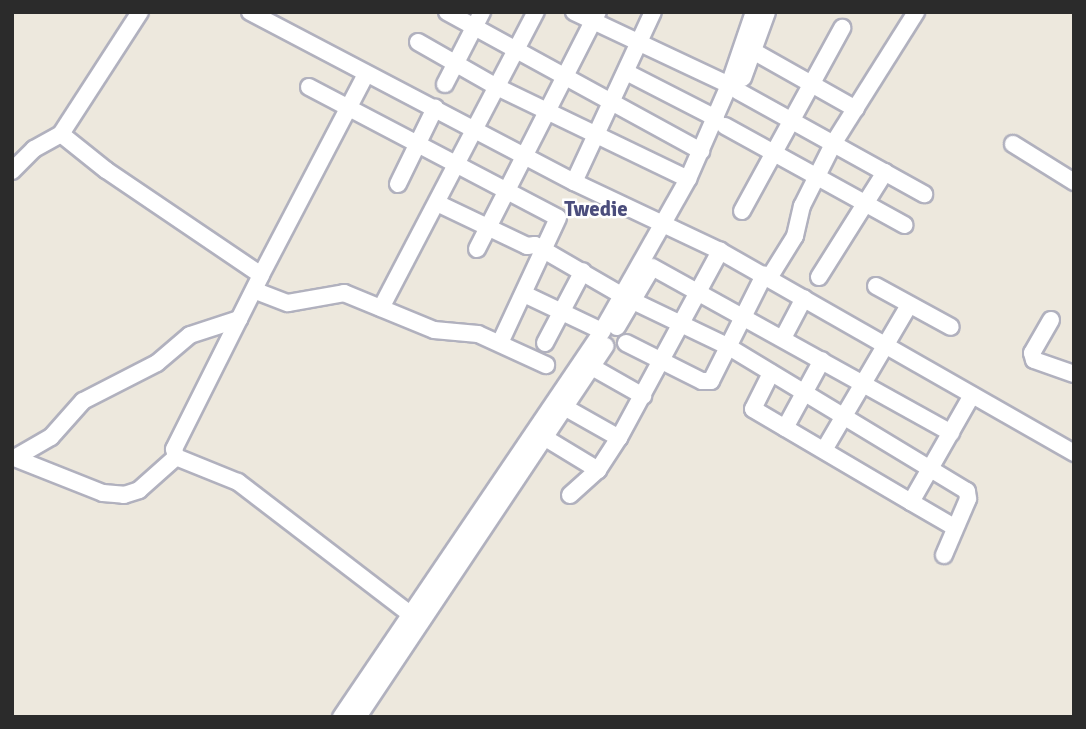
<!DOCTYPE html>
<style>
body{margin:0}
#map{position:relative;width:1086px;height:729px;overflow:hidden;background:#ede8dd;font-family:Signika,sans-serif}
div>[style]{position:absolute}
.roads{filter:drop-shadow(2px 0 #b1b1be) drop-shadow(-2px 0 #b1b1be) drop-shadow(0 2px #b1b1be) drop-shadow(0 -2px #b1b1be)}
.minor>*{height:16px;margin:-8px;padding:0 8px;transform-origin:8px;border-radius:8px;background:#fff}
span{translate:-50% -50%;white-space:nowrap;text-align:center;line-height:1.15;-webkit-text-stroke:5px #fff;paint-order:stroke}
.quarter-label{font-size:21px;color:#4b4d7c;font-weight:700}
.frame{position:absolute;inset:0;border:14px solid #2b2b2b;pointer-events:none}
</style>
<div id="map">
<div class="roads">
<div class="minor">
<div style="left:250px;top:12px;width:366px;rotate:27.7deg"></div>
<div style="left:574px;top:182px;width:161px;rotate:25.3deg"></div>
<div style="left:720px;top:251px;width:408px;rotate:29.7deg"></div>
<div style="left:447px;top:12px;width:290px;rotate:28.7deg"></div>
<div style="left:574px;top:12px;width:171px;rotate:25.2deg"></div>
<div style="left:418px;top:42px;width:91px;rotate:29.7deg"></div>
<div style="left:497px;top:87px;width:212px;rotate:25.7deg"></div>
<div style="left:753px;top:51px;width:118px;rotate:29.4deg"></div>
<div style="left:626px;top:72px;width:101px;rotate:27.1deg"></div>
<div style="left:743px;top:78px;width:70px;rotate:-70deg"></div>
<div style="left:445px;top:84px;width:81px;rotate:-62.8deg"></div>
<div style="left:309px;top:87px;width:281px;rotate:27.7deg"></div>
<div style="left:558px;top:218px;width:138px;rotate:114.9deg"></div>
<div style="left:738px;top:91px;width:213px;rotate:29deg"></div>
<div style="left:725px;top:126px;width:205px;rotate:28.9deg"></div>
<div style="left:61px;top:134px;width:58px;rotate:38.7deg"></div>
<div style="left:106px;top:170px;width:187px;rotate:34.1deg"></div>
<div style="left:1013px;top:144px;width:72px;rotate:31.9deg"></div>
<div style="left:12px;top:171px;width:31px;rotate:-45deg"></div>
<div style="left:34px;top:149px;width:31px;rotate:-29deg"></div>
<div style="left:61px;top:134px;width:145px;rotate:-57.1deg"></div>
<div style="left:574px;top:182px;width:187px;rotate:-65.1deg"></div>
<div style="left:398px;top:184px;width:85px;rotate:-64deg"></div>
<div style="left:437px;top:203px;width:100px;rotate:25.5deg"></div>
<div style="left:527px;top:246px;width:8px;rotate:-7deg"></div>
<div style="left:535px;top:245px;width:102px;rotate:30.1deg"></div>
<div style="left:742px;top:211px;width:209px;rotate:-61.3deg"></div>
<div style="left:477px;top:249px;width:266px;rotate:-63deg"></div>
<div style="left:652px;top:267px;width:342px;rotate:29deg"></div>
<div style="left:819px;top:277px;width:124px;rotate:-57.8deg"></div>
<div style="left:769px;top:278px;width:49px;rotate:-58.2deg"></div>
<div style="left:795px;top:236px;width:31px;rotate:-77deg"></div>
<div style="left:802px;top:206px;width:69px;rotate:-63.4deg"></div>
<div style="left:833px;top:144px;width:156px;rotate:-57.8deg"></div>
<div style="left:876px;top:286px;width:85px;rotate:28.7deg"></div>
<div style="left:256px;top:291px;width:34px;rotate:21deg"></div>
<div style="left:288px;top:303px;width:57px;rotate:-10.1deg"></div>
<div style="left:344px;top:293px;width:97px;rotate:22.3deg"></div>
<div style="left:434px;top:330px;width:44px;rotate:5.2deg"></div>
<div style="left:478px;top:334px;width:75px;rotate:24.5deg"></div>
<div style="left:524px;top:294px;width:86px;rotate:25.4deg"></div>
<div style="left:633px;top:301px;width:106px;rotate:25.6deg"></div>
<div style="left:729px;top:347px;width:278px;rotate:31.2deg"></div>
<div style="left:967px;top:491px;width:8px;rotate:83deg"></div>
<div style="left:968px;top:499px;width:61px;rotate:113.2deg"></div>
<div style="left:381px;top:308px;width:334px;rotate:-62.4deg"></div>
<div style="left:1051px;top:320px;width:38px;rotate:120deg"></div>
<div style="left:1032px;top:353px;width:7px;rotate:74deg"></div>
<div style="left:1034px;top:360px;width:42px;rotate:19.3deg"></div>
<div style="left:617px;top:327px;width:65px;rotate:-59.5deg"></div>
<div style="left:783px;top:338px;width:45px;rotate:-62.3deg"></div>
<div style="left:545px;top:343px;width:81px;rotate:-62.2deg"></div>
<div style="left:626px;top:343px;width:85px;rotate:26.6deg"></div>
<div style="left:702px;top:381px;width:9px"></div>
<div style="left:711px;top:381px;width:119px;rotate:-63.4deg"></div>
<div style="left:592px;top:367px;width:59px;rotate:29.6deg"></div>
<div style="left:771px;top:373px;width:40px;rotate:116.6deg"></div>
<div style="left:753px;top:409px;width:183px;rotate:30.5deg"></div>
<div style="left:911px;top:502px;width:123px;rotate:-60.3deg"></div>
<div style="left:566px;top:408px;width:61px;rotate:29.5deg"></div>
<div style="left:785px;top:428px;width:77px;rotate:-61.4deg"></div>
<div style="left:547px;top:439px;width:60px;rotate:31.3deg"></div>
<div style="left:824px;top:450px;width:168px;rotate:-59.6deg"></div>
<div style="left:18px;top:456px;width:38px;rotate:-30deg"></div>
<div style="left:51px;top:437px;width:48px;rotate:-48.4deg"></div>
<div style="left:83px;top:401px;width:83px;rotate:-27.2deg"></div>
<div style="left:157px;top:363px;width:43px;rotate:-40.3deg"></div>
<div style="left:190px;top:335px;width:52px;rotate:-18.1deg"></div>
<div style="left:12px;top:457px;width:98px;rotate:21.6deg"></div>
<div style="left:103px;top:493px;width:21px;rotate:5deg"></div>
<div style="left:124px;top:495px;width:16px;rotate:-18deg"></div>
<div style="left:139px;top:490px;width:50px;rotate:-41.7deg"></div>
<div style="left:176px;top:457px;width:8px;rotate:-104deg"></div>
<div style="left:174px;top:449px;width:195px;rotate:-63.4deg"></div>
<div style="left:261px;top:275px;width:227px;rotate:-62.4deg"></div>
<div style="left:176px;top:457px;width:67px;rotate:22deg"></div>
<div style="left:238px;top:482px;width:215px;rotate:37.5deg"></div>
<div style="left:570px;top:495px;width:38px;rotate:-42deg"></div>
<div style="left:598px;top:470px;width:38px;rotate:-57deg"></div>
<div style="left:619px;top:438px;width:213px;rotate:-61.6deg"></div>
<div style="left:911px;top:502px;width:50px;rotate:30.2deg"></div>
<div style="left:341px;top:717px;width:466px;rotate:-55.9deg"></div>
<div style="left:602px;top:331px;width:175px;rotate:-60.5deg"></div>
<div style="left:688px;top:179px;width:103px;rotate:-66.4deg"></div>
<div style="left:729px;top:85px;width:77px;rotate:-71.1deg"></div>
<div style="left:358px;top:717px;width:446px;rotate:-56.3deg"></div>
</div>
</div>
<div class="quarter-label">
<span style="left:596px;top:209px">Twedie</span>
</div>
<div class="frame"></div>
</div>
